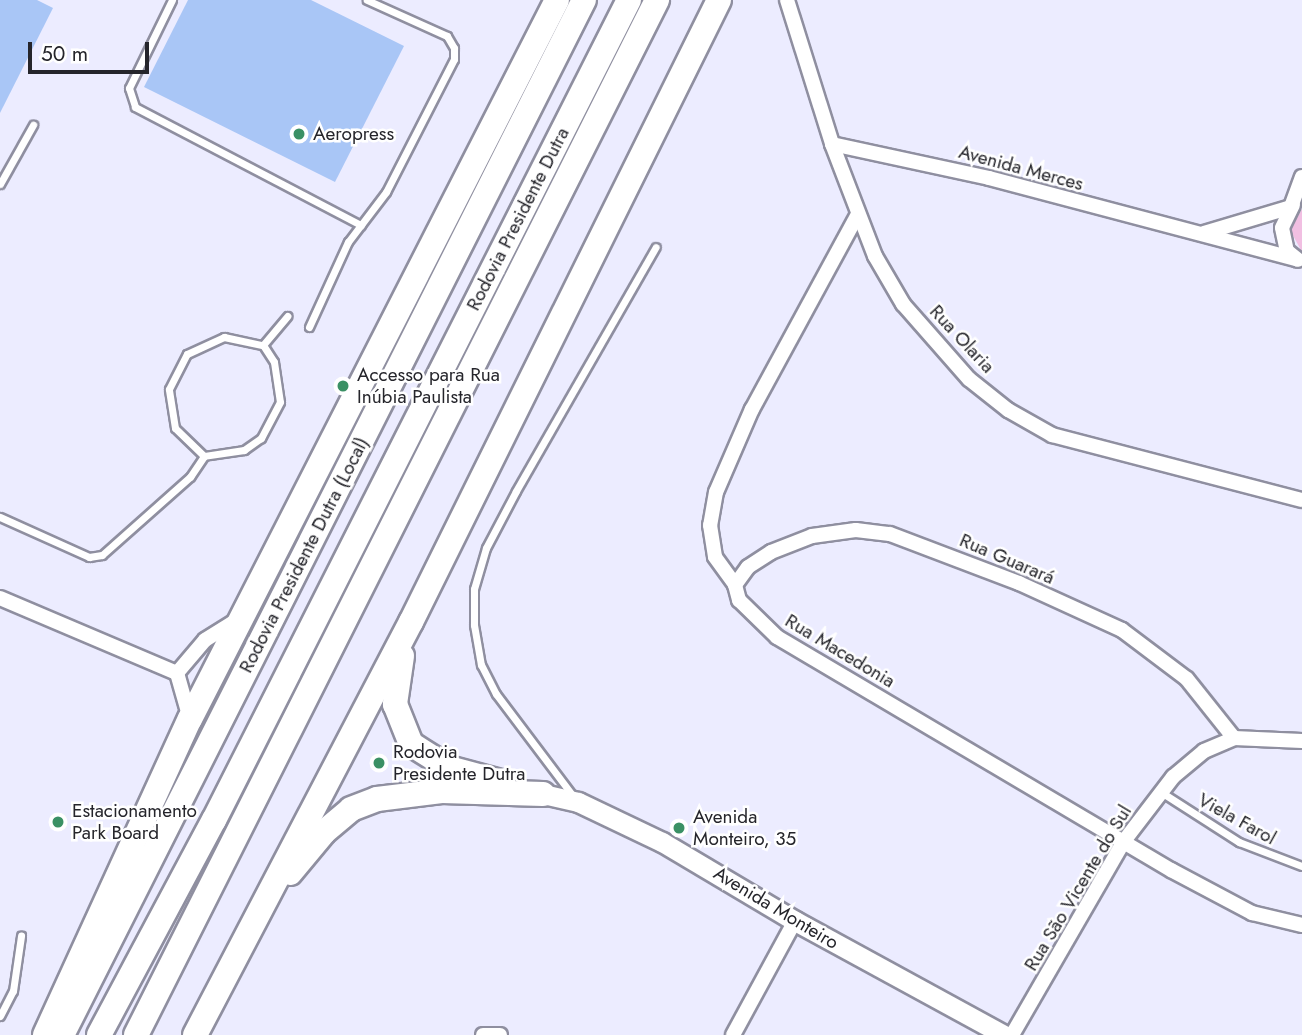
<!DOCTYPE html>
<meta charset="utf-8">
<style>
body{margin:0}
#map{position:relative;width:1302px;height:1035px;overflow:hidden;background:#ececff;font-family:Jost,sans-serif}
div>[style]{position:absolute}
.green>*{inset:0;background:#f1bfe2}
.building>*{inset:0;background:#a9c6f6}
.roads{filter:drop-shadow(2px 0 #8f8fa0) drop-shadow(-2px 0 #8f8fa0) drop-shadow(0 2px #8f8fa0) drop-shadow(0 -2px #8f8fa0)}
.lane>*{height:7px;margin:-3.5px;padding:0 3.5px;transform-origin:3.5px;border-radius:3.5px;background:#fff}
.street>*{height:14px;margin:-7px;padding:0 7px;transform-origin:7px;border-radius:7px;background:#fff}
.secondary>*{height:19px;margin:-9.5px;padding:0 9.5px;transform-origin:9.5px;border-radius:9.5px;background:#fff}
.highway>*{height:24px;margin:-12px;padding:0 12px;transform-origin:12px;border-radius:12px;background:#fff}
.dots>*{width:19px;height:19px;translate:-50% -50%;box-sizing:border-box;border:4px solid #fff;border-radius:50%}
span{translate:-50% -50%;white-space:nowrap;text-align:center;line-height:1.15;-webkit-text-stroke:5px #fff;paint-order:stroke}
.poi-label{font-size:19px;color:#25252b}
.left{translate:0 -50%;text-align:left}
.street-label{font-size:19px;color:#25252b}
.scale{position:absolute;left:28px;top:42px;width:121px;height:32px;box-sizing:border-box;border:4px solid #25252b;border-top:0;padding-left:9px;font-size:21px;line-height:24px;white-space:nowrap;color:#25252b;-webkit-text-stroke:5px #fff;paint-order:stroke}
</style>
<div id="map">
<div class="green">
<div style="clip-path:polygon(1302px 209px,1302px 252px,1290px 230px)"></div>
</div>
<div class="building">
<div style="clip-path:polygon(0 0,37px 0,53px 8px,0 113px)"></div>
<div style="clip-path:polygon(188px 0,311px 0,404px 46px,335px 182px,144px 87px)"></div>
</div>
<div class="roads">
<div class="lane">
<div style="left:172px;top:0;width:98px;rotate:116deg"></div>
<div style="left:129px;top:88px;width:20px;rotate:72deg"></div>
<div style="left:135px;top:107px;width:255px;rotate:27.6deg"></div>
<div style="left:0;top:184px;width:68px;rotate:-60.8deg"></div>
<div style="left:309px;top:327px;width:94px;rotate:-65.4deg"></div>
<div style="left:348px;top:242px;width:63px;rotate:-52.8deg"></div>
<div style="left:386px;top:192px;width:149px;rotate:-62.9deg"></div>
<div style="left:454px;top:59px;width:11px;rotate:-90deg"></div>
<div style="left:454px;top:48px;width:14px;rotate:-120deg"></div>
<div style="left:447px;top:36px;width:88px;rotate:-155.8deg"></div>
<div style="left:224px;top:337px;width:40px;rotate:12deg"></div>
<div style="left:263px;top:345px;width:20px;rotate:57deg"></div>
<div style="left:274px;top:362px;width:40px;rotate:81.5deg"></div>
<div style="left:280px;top:402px;width:41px;rotate:117.8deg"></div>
<div style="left:261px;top:438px;width:21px;rotate:145deg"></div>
<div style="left:244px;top:450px;width:40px;rotate:171.5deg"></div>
<div style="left:204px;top:456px;width:40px;rotate:-136deg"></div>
<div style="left:175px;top:428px;width:39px;rotate:-99deg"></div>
<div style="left:169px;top:389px;width:39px;rotate:-63deg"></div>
<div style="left:187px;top:354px;width:41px;rotate:-24.7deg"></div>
<div style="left:263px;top:345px;width:38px;rotate:-50deg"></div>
<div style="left:0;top:517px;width:98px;rotate:24.2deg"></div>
<div style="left:89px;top:557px;width:13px;rotate:-9deg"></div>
<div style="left:102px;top:555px;width:118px;rotate:-41.6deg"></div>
<div style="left:190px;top:477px;width:25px;rotate:-56deg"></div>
<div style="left:1161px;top:792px;width:93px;rotate:32.7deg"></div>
<div style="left:1239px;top:842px;width:67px;rotate:20.9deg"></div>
<div style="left:573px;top:796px;width:128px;rotate:-127deg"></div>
<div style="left:496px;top:694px;width:33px;rotate:-117deg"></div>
<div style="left:481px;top:665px;width:41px;rotate:-99.9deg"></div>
<div style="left:474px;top:625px;width:36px;rotate:-90deg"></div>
<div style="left:474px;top:589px;width:43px;rotate:-73.7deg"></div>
<div style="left:486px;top:548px;width:64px;rotate:-62.2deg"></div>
<div style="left:516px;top:491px;width:281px;rotate:-60.2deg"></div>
<div style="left:0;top:1016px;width:28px;rotate:-63deg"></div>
<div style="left:13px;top:991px;width:56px;rotate:-81.7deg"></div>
</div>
<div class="street">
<div style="left:787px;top:0;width:151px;rotate:72.6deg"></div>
<div style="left:832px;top:144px;width:120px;rotate:69deg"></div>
<div style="left:875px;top:256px;width:56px;rotate:59.7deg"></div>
<div style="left:903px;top:304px;width:100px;rotate:48.7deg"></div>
<div style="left:969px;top:379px;width:50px;rotate:38.5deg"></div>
<div style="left:1008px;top:410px;width:51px;rotate:29.6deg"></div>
<div style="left:1052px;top:435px;width:258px;rotate:14.6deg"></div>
<div style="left:832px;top:144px;width:161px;rotate:12.2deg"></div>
<div style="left:989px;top:178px;width:318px;rotate:14.8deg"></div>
<div style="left:1293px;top:205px;width:25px;rotate:116deg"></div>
<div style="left:1282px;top:228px;width:24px;rotate:78deg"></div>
<div style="left:1287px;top:251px;width:14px;rotate:39deg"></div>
<div style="left:857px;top:216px;width:220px;rotate:118.5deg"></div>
<div style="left:752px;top:409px;width:90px;rotate:113.4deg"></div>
<div style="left:716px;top:492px;width:34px;rotate:100deg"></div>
<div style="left:710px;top:525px;width:32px;rotate:81deg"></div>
<div style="left:715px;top:557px;width:34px;rotate:54deg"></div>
<div style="left:735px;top:585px;width:16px;rotate:75deg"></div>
<div style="left:739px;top:600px;width:53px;rotate:44.2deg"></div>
<div style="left:777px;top:637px;width:458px;rotate:30.6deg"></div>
<div style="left:1171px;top:870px;width:92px;rotate:28deg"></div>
<div style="left:1252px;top:913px;width:51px;rotate:13.5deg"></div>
<div style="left:1204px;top:233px;width:91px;rotate:-16.6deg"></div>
<div style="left:1291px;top:207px;width:32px;rotate:-70deg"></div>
<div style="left:735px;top:585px;width:22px;rotate:-54deg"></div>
<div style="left:748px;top:567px;width:27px;rotate:-33deg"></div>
<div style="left:771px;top:552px;width:44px;rotate:-21.3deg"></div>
<div style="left:812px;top:536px;width:44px;rotate:-7.8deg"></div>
<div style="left:856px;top:530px;width:34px;rotate:7deg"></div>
<div style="left:890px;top:534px;width:138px;rotate:20.8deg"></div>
<div style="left:1019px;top:583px;width:113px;rotate:24.5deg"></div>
<div style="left:1122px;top:630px;width:81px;rotate:37deg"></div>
<div style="left:1187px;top:679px;width:75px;rotate:51.5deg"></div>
<div style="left:0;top:598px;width:192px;rotate:23deg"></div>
<div style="left:177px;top:673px;width:43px;rotate:-49.7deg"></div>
<div style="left:205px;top:640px;width:36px;rotate:-32deg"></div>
<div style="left:177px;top:673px;width:48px;rotate:74.2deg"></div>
<div style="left:483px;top:1035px;width:17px"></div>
<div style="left:733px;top:1035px;width:130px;rotate:-61.5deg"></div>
<div style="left:1012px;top:1035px;width:224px;rotate:-60deg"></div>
<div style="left:1124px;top:841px;width:81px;rotate:-52.6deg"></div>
<div style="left:1173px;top:777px;width:40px;rotate:-40deg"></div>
<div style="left:1204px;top:751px;width:33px;rotate:-23deg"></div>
<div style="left:1234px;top:738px;width:68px;rotate:2.5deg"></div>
</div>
<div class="secondary">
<div style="left:543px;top:794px;width:36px;rotate:13deg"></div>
<div style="left:578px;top:802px;width:93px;rotate:25.5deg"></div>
<div style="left:662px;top:842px;width:155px;rotate:30.7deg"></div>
<div style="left:795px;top:921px;width:238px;rotate:28.6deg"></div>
</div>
<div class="highway">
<div style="left:402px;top:656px;width:49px;rotate:98.3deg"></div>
<div style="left:395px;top:704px;width:43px;rotate:68.2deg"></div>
<div style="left:411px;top:744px;width:45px;rotate:32.3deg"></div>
<div style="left:449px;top:768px;width:54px;rotate:15.1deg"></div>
<div style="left:290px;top:873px;width:53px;rotate:-50.3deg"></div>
<div style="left:324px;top:832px;width:35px;rotate:-40deg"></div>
<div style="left:351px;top:809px;width:28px;rotate:-21deg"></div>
<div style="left:377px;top:799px;width:65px;rotate:-7deg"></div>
<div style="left:442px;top:791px;width:101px;rotate:1.7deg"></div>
<div style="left:45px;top:1035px;width:348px;rotate:-65.4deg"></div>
<div style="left:190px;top:719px;width:807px;rotate:-62.96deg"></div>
<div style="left:62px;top:1035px;width:1159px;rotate:-63.24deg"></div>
<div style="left:99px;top:1035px;width:244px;rotate:-61.9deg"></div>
<div style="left:214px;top:820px;width:919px;rotate:-63.16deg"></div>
<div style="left:136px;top:1035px;width:1159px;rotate:-63.28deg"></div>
<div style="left:195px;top:1035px;width:466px;rotate:-62.4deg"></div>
<div style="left:411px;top:622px;width:694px;rotate:-63.66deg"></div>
</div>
</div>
<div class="dots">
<div style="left:299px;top:134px;background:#3a9064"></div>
<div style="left:343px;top:386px;background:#3a9064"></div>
<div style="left:379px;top:763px;background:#3a9064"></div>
<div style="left:58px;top:822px;background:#3a9064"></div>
<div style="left:679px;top:828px;background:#3a9064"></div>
</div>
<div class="poi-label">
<span class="left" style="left:313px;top:134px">Aeropress</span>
<span class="left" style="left:357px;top:386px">Accesso para Rua<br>Inúbia Paulista</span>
<span class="left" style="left:393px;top:763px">Rodovia<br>Presidente Dutra</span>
<span class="left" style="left:72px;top:822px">Estacionamento<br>Park Board</span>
<span class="left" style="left:693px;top:828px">Avenida<br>Monteiro, 35</span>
</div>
<div class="street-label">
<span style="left:1021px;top:168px;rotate:15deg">Avenida Merces</span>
<span style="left:518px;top:219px;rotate:-63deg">Rodovia Presidente Dutra</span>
<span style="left:962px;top:339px;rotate:47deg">Rua Olaria</span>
<span style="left:304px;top:555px;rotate:-63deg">Rodovia Presidente Dutra (Local)</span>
<span style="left:1007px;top:559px;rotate:23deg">Rua Guarará</span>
<span style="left:840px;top:651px;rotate:31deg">Rua Macedonia</span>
<span style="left:1237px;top:819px;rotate:29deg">Viela Farol</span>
<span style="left:1078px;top:888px;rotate:-59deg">Rua São Vicente do Sul</span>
<span style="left:776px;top:908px;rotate:31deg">Avenida Monteiro</span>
</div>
<div class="scale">50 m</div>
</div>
